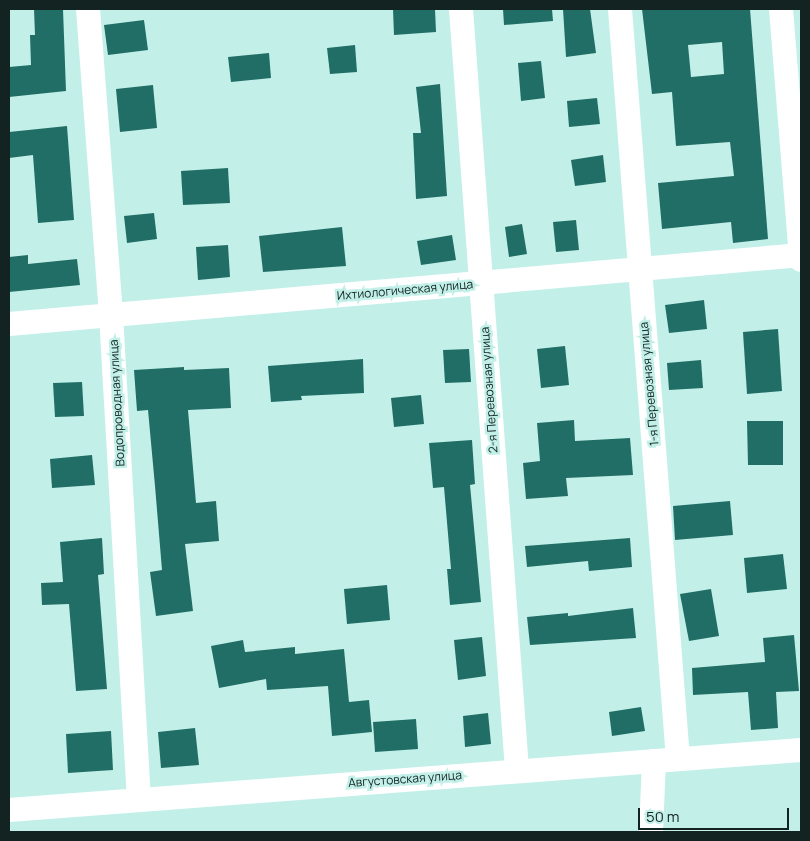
<!DOCTYPE html>
<meta charset="utf-8">
<style>
body{margin:0}
#map{position:relative;width:810px;height:841px;overflow:hidden;background:#c2f0e9;font-family:Manrope,sans-serif}
div>[style]{position:absolute}
.building>*{inset:0;background:#216e66}
.minor>*{height:24px;margin:-12px;padding:0 12px;transform-origin:12px;border-radius:12px;background:#fff}
span{translate:-50% -50%;white-space:nowrap;text-align:center;line-height:1.15;-webkit-text-stroke:5px #c2f0e9;paint-order:stroke}
.street-label{font-size:12px;color:#122321}
.frame{position:absolute;inset:0;border:10px solid #122321;pointer-events:none}
.scale{position:absolute;left:638px;top:808px;width:151px;height:22px;box-sizing:border-box;border:2px solid #122321;border-top:0;padding-left:6px;font-size:15px;line-height:18px;white-space:nowrap;color:#122321;-webkit-text-stroke:4px #c2f0e9;paint-order:stroke}
</style>
<div id="map">
<div class="building">
<div style="clip-path:polygon(34px 9px,63px 9px,66px 91px,9px 97px,9px 67px,31px 65px,30px 35px,35px 35px)"></div>
<div style="clip-path:polygon(393px 9px,435px 9px,436px 32px,394px 35px)"></div>
<div style="clip-path:polygon(503px 9px,552px 9px,553px 21px,504px 25px)"></div>
<div style="clip-path:polygon(563px 9px,590px 9px,596px 53px,566px 57px)"></div>
<div style="clip-path:polygon(evenodd,642px 9px,750px 9px,768px 239px,733px 243px,731px 222px,662px 229px,658px 183px,734px 176px,730px 142px,676px 146px,672px 92px,652px 94px,642px 9px,722px 42px,724px 74px,691px 77px,688px 45px,722px 42px)"></div>
<div style="clip-path:polygon(144px 20px,148px 50px,108px 55px,104px 25px)"></div>
<div style="clip-path:polygon(355px 45px,357px 72px,330px 74px,327px 48px)"></div>
<div style="clip-path:polygon(269px 53px,271px 78px,231px 82px,228px 57px)"></div>
<div style="clip-path:polygon(541px 61px,545px 98px,521px 101px,518px 63px)"></div>
<div style="clip-path:polygon(440px 84px,447px 196px,416px 199px,413px 133px,421px 133px,416px 87px)"></div>
<div style="clip-path:polygon(153px 85px,157px 128px,120px 132px,116px 89px)"></div>
<div style="clip-path:polygon(597px 98px,600px 124px,569px 127px,567px 101px)"></div>
<div style="clip-path:polygon(67px 126px,74px 220px,38px 223px,33px 155px,9px 158px,9px 132px)"></div>
<div style="clip-path:polygon(603px 155px,606px 182px,575px 186px,571px 160px)"></div>
<div style="clip-path:polygon(228px 168px,230px 203px,183px 205px,181px 171px)"></div>
<div style="clip-path:polygon(154px 213px,157px 239px,127px 243px,124px 216px)"></div>
<div style="clip-path:polygon(576px 220px,579px 250px,556px 252px,553px 222px)"></div>
<div style="clip-path:polygon(522px 224px,527px 254px,509px 257px,505px 227px)"></div>
<div style="clip-path:polygon(342px 227px,346px 266px,263px 272px,259px 236px)"></div>
<div style="clip-path:polygon(452px 235px,456px 260px,421px 265px,417px 241px)"></div>
<div style="clip-path:polygon(228px 245px,230px 277px,198px 280px,196px 247px)"></div>
<div style="clip-path:polygon(28px 255px,28px 264px,77px 259px,80px 285px,9px 292px,9px 257px)"></div>
<div style="clip-path:polygon(704px 300px,707px 329px,669px 333px,665px 305px)"></div>
<div style="clip-path:polygon(778px 329px,782px 391px,747px 394px,743px 332px)"></div>
<div style="clip-path:polygon(565px 346px,569px 385px,541px 388px,537px 349px)"></div>
<div style="clip-path:polygon(469px 349px,471px 382px,445px 383px,443px 350px)"></div>
<div style="clip-path:polygon(363px 359px,364px 393px,301px 396px,302px 400px,271px 402px,268px 366px)"></div>
<div style="clip-path:polygon(701px 360px,703px 388px,669px 390px,667px 363px)"></div>
<div style="clip-path:polygon(184px 367px,184px 370px,229px 368px,231px 408px,188px 410px,196px 503px,216px 501px,219px 541px,185px 544px,193px 611px,156px 616px,150px 572px,162px 570px,155px 486px,148px 410px,137px 411px,134px 370px)"></div>
<div style="clip-path:polygon(82px 382px,84px 416px,55px 417px,53px 383px)"></div>
<div style="clip-path:polygon(421px 395px,424px 424px,394px 427px,391px 398px)"></div>
<div style="clip-path:polygon(574px 420px,575px 441px,630px 438px,633px 475px,566px 478px,568px 496px,526px 499px,523px 463px,540px 461px,537px 423px)"></div>
<div style="clip-path:polygon(747px 421px,783px 421px,783px 465px,748px 465px)"></div>
<div style="clip-path:polygon(472px 440px,475px 484px,470px 485px,481px 602px,450px 605px,447px 569px,451px 569px,444px 487px,433px 488px,429px 443px)"></div>
<div style="clip-path:polygon(92px 455px,95px 485px,52px 488px,50px 459px)"></div>
<div style="clip-path:polygon(730px 501px,733px 535px,675px 540px,673px 506px)"></div>
<div style="clip-path:polygon(102px 538px,104px 574px,98px 575px,107px 689px,76px 691px,69px 604px,42px 605px,41px 583px,63px 582px,60px 542px)"></div>
<div style="clip-path:polygon(630px 538px,632px 567px,589px 571px,588px 561px,527px 567px,525px 546px)"></div>
<div style="clip-path:polygon(783px 554px,787px 589px,747px 593px,744px 558px)"></div>
<div style="clip-path:polygon(387px 585px,390px 620px,347px 624px,344px 589px)"></div>
<div style="clip-path:polygon(711px 589px,719px 636px,689px 641px,680px 594px)"></div>
<div style="clip-path:polygon(633px 608px,636px 638px,530px 645px,527px 617px,568px 613px,568px 616px)"></div>
<div style="clip-path:polygon(794px 635px,799px 691px,776px 692px,778px 728px,751px 730px,748px 692px,693px 695px,692px 668px,765px 662px,763px 638px)"></div>
<div style="clip-path:polygon(482px 637px,486px 676px,458px 680px,454px 640px)"></div>
<div style="clip-path:polygon(243px 640px,245px 652px,295px 647px,295px 654px,344px 649px,349px 702px,369px 700px,372px 732px,332px 736px,328px 686px,267px 690px,266px 679px,219px 688px,211px 646px)"></div>
<div style="clip-path:polygon(641px 707px,645px 731px,612px 736px,609px 712px)"></div>
<div style="clip-path:polygon(488px 713px,491px 744px,465px 747px,463px 716px)"></div>
<div style="clip-path:polygon(416px 719px,418px 749px,375px 752px,373px 722px)"></div>
<div style="clip-path:polygon(195px 728px,199px 765px,161px 768px,158px 732px)"></div>
<div style="clip-path:polygon(111px 731px,113px 770px,68px 773px,66px 734px)"></div>
</div>
<div class="minor">
<div style="left:88px;top:9px;width:307px;rotate:85.7deg"></div>
<div style="left:111px;top:315px;width:484px;rotate:86.7deg"></div>
<div style="left:461px;top:9px;width:763px;rotate:85.79deg"></div>
<div style="left:620px;top:9px;width:752px;rotate:85.58deg"></div>
<div style="left:781px;top:9px;width:252px;rotate:85.4deg"></div>
<div style="left:9px;top:324px;width:795px;rotate:-4.98deg"></div>
<div style="left:9px;top:810px;width:794px;rotate:-4.33deg"></div>
<div style="left:651px;top:832px;width:71px;rotate:-87.6deg"></div>
</div>
<div class="street-label">
<span style="left:405px;top:290px;rotate:-5deg">Ихтиологическая улица</span>
<span style="left:649px;top:384px;rotate:-95deg">1-я Перевозная улица</span>
<span style="left:489px;top:390px;rotate:-94deg">2-я Перевозная улица</span>
<span style="left:117px;top:403px;rotate:-93deg">Водопроводная улица</span>
<span style="left:405px;top:779px;rotate:-4deg">Августовская улица</span>
</div>
<div class="frame"></div>
<div class="scale">50 m</div>
</div>
